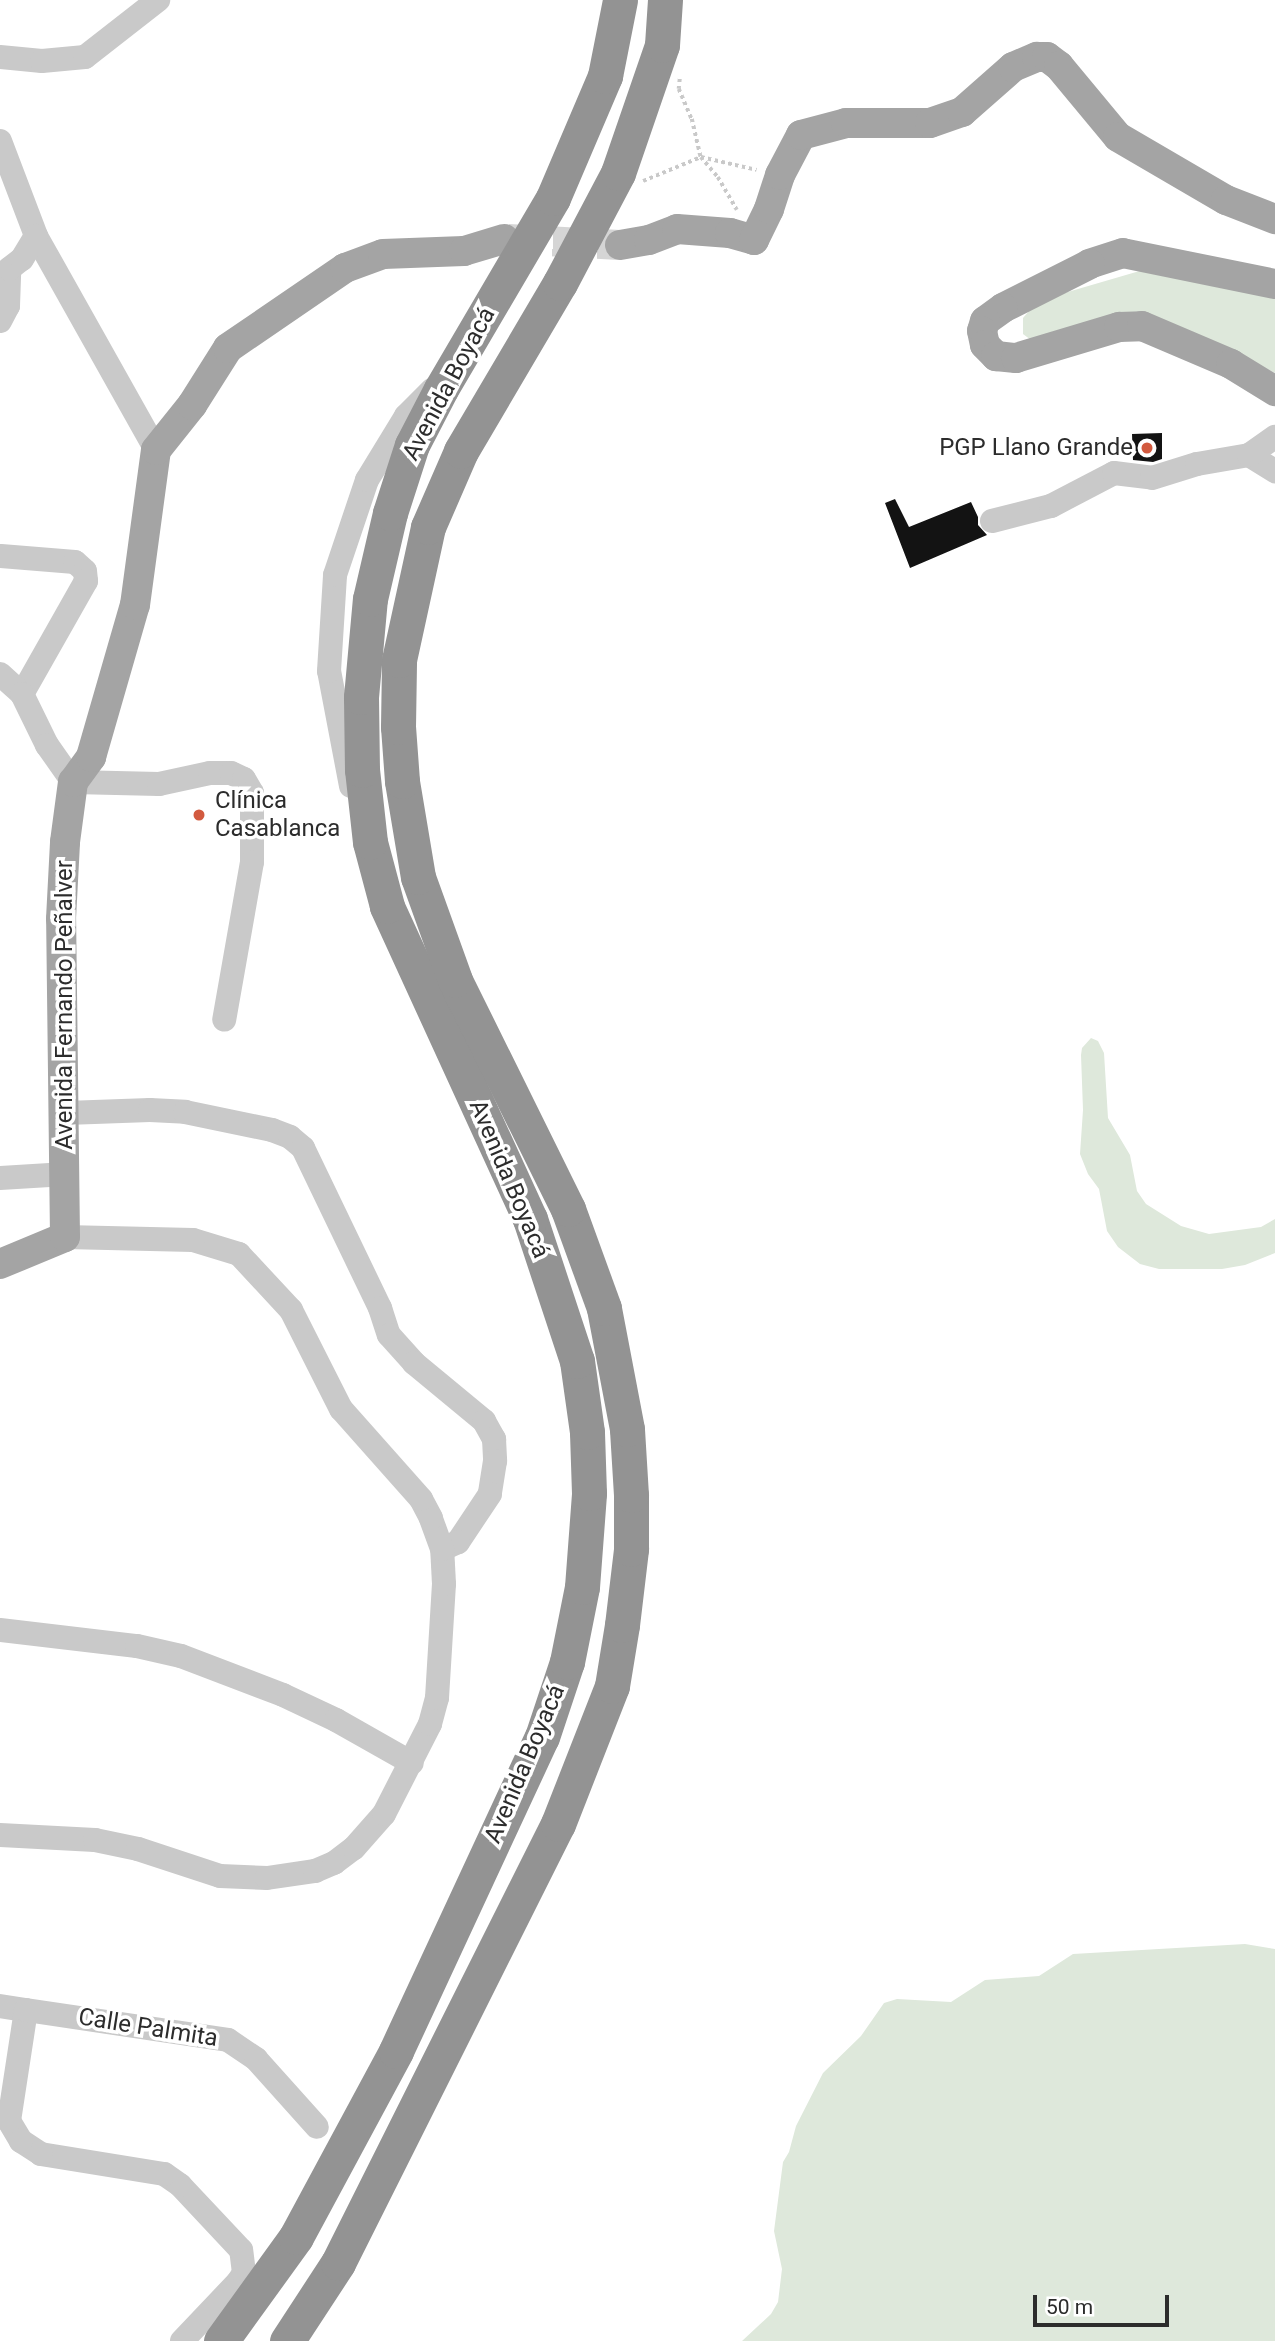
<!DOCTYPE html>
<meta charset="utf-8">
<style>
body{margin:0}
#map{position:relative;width:1275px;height:2341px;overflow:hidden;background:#fff;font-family:Roboto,sans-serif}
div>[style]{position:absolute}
.green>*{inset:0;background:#dee8db}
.building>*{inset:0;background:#131313}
.major-tunnel>*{height:30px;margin-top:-15px;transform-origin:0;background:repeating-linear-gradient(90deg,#d5d5d5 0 30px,transparent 0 45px)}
.path>*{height:3.5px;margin-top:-1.75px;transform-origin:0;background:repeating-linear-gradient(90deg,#c9c9c9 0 3.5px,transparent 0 7px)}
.minor>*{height:24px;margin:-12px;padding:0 12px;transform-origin:12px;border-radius:12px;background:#c9c9c9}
.major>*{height:30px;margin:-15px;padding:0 15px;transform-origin:15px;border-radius:15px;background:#a4a4a4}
.highway>*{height:35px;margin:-17.5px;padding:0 17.5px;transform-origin:17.5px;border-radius:17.5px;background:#939393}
.dots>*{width:19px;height:19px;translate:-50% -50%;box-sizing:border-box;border:4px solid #fff;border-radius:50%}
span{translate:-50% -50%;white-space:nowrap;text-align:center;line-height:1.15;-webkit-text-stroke:7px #fff;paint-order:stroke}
.street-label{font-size:24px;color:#2c2c2c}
.poi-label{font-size:24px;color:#2c2c2c}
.right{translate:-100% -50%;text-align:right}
.left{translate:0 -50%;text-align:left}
.scale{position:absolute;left:1033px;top:2295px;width:136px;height:32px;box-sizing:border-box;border:4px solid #2c2c2c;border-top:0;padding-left:9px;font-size:21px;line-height:24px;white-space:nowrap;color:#2c2c2c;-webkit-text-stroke:5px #fff;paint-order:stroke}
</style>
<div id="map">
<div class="green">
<div style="clip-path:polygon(1143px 270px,1275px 298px,1275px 373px,1181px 327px,1031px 340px,1023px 334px,1023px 318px,1029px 311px,1054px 296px)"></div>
<div style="clip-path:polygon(1091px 1038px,1098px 1041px,1104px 1053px,1108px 1118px,1130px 1155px,1137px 1191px,1146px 1204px,1181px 1226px,1209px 1234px,1261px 1227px,1275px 1219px,1275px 1253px,1245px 1265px,1222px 1269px,1159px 1269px,1140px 1264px,1118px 1247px,1107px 1231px,1099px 1189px,1088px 1174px,1080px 1154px,1083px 1110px,1081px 1055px,1082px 1048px)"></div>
<div style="clip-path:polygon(1245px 1944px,1275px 1949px,1275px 2341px,742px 2341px,771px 2314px,778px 2302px,782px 2269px,774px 2231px,783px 2162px,789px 2152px,796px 2126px,823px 2073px,861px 2036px,884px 2003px,897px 1999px,951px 2002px,985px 1980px,1039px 1976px,1073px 1954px)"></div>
</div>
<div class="building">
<div style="clip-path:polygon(1162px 433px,1162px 459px,1153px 462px,1133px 460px,1132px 434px)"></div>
<div style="clip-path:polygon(895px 499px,909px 527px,971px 502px,978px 517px,978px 525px,987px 535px,910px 568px,885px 503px)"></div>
</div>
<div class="major-tunnel">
<div style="left:508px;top:239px;width:112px;rotate:3.1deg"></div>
</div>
<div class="path">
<div style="left:680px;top:79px;width:10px;rotate:96deg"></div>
<div style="left:679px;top:89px;width:33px;rotate:67deg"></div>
<div style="left:692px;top:119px;width:39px;rotate:77deg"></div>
<div style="left:701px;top:157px;width:57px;rotate:13.1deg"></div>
<div style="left:643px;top:181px;width:63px;rotate:-22.5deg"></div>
<div style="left:701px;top:157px;width:26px;rotate:50deg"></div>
<div style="left:718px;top:177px;width:38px;rotate:60deg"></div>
</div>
<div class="minor">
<div style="left:0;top:57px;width:42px;rotate:5.4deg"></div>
<div style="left:42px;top:61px;width:43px;rotate:-5.3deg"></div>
<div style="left:85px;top:57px;width:93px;rotate:-38deg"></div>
<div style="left:0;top:141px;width:102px;rotate:69.2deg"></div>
<div style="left:36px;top:236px;width:245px;rotate:60.7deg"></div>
<div style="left:0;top:321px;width:17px;rotate:-62deg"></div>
<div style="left:8px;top:306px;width:37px;rotate:-88deg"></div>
<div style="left:9px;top:269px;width:16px;rotate:-38deg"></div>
<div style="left:22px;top:259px;width:27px;rotate:-59deg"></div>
<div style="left:1249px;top:455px;width:31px;rotate:32deg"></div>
<div style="left:992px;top:521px;width:61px;rotate:-14.3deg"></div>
<div style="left:1051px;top:506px;width:71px;rotate:-27.6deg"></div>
<div style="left:1114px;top:473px;width:38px;rotate:7deg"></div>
<div style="left:1152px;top:478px;width:47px;rotate:-17.3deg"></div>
<div style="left:1197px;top:464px;width:53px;rotate:-9.8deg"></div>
<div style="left:1249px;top:455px;width:32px;rotate:-35deg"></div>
<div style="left:1px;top:556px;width:74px;rotate:4.6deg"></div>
<div style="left:75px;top:562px;width:13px;rotate:42deg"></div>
<div style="left:85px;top:571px;width:10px;rotate:84deg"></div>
<div style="left:86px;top:581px;width:130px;rotate:119.5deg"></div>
<div style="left:0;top:674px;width:30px;rotate:42deg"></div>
<div style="left:22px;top:694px;width:57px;rotate:63.9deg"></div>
<div style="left:47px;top:745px;width:45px;rotate:54.9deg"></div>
<div style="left:73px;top:782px;width:86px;rotate:1.3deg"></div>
<div style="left:159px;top:784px;width:52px;rotate:-12.2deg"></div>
<div style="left:210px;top:773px;width:21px"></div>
<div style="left:231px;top:773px;width:14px;rotate:25deg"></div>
<div style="left:244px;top:779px;width:16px;rotate:60deg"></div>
<div style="left:252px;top:793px;width:69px;rotate:90deg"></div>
<div style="left:252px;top:862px;width:160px;rotate:100deg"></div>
<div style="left:351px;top:786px;width:117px;rotate:-100.8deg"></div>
<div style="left:329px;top:671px;width:96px;rotate:-86.4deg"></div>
<div style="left:335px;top:575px;width:100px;rotate:-71.4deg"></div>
<div style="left:367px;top:480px;width:75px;rotate:-58.6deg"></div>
<div style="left:406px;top:416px;width:37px;rotate:-45deg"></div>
<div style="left:66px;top:1113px;width:84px;rotate:-2deg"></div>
<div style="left:150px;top:1110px;width:35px;rotate:3deg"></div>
<div style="left:185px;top:1112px;width:89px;rotate:11.7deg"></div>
<div style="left:272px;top:1130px;width:19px;rotate:21deg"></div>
<div style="left:290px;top:1137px;width:17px;rotate:40deg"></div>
<div style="left:303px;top:1148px;width:178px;rotate:64.3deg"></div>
<div style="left:380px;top:1308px;width:28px;rotate:72deg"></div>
<div style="left:389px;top:1335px;width:38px;rotate:48deg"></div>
<div style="left:414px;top:1363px;width:91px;rotate:39.6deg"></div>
<div style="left:484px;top:1421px;width:21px;rotate:61deg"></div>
<div style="left:494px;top:1439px;width:22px;rotate:87deg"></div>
<div style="left:495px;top:1461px;width:33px;rotate:99deg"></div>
<div style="left:490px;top:1494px;width:58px;rotate:123.7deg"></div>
<div style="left:458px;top:1542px;width:17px;rotate:156deg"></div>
<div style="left:0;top:1178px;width:66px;rotate:-3.5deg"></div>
<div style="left:0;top:1630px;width:138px;rotate:6.7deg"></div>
<div style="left:137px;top:1646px;width:45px;rotate:12.8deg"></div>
<div style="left:181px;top:1656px;width:109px;rotate:20.9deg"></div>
<div style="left:283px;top:1695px;width:59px;rotate:25.3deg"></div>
<div style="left:336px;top:1720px;width:87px;rotate:29.5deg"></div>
<div style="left:0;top:1835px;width:95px;rotate:3deg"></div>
<div style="left:95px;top:1840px;width:44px;rotate:11.8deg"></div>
<div style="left:138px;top:1849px;width:86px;rotate:18.2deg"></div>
<div style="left:220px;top:1876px;width:47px;rotate:2.4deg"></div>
<div style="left:267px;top:1878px;width:49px;rotate:-8.3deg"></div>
<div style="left:315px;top:1871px;width:21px;rotate:-23deg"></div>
<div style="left:334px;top:1863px;width:25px;rotate:-37deg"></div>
<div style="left:354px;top:1848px;width:45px;rotate:-48.6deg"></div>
<div style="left:384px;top:1814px;width:101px;rotate:-62.9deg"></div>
<div style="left:430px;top:1724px;width:27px;rotate:-75deg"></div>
<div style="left:437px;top:1698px;width:114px;rotate:-86.5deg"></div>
<div style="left:444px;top:1584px;width:35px;rotate:-93deg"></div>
<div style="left:442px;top:1549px;width:33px;rotate:-110deg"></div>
<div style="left:431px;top:1518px;width:21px;rotate:-118deg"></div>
<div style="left:421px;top:1499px;width:120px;rotate:-131.6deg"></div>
<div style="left:341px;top:1409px;width:111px;rotate:-116.8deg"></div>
<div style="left:291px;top:1310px;width:76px;rotate:-132.9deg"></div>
<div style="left:239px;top:1254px;width:48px;rotate:-163.1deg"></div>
<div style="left:193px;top:1240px;width:128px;rotate:-178.7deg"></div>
<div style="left:0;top:2006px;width:26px;rotate:9deg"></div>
<div style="left:182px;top:2341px;width:81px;rotate:-46.5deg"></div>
<div style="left:238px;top:2282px;width:11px;rotate:-56deg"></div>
<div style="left:244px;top:2273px;width:23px;rotate:-97deg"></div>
<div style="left:241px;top:2250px;width:89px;rotate:-133.2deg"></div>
<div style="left:180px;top:2185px;width:19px;rotate:-145deg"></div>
<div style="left:164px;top:2174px;width:125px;rotate:-170.8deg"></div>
<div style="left:41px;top:2154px;width:24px;rotate:-147deg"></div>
<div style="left:21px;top:2141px;width:23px;rotate:-121deg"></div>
<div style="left:9px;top:2121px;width:112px;rotate:-81.3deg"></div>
<div style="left:26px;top:2010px;width:204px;rotate:8.4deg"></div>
<div style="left:228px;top:2040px;width:34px;rotate:34deg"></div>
<div style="left:256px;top:2059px;width:91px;rotate:48.1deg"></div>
</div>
<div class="major">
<div style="left:620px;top:245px;width:29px;rotate:-10deg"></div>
<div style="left:649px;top:240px;width:30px;rotate:-21deg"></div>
<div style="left:677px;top:229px;width:53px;rotate:4.3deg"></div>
<div style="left:730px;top:233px;width:25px;rotate:16deg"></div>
<div style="left:754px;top:240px;width:34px;rotate:-64deg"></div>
<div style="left:769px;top:209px;width:36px;rotate:-72deg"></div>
<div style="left:780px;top:175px;width:45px;rotate:-62.3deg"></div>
<div style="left:801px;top:135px;width:47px;rotate:-14.9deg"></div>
<div style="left:846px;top:123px;width:84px"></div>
<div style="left:930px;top:123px;width:34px;rotate:-19deg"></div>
<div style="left:962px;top:112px;width:68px;rotate:-41.4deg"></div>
<div style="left:1013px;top:67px;width:26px;rotate:-23deg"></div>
<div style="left:1037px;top:57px;width:10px"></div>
<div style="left:1047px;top:57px;width:15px;rotate:37deg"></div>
<div style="left:1059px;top:66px;width:92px;rotate:50.3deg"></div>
<div style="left:1118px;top:137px;width:125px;rotate:30.3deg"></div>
<div style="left:1226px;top:200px;width:53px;rotate:21.2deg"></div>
<div style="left:1275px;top:284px;width:155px;rotate:-168.5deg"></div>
<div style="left:1123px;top:253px;width:35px;rotate:162deg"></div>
<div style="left:1090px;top:264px;width:97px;rotate:153.2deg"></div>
<div style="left:1003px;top:308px;width:22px;rotate:144deg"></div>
<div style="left:985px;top:321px;width:10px;rotate:107deg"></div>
<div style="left:982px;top:331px;width:14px;rotate:78deg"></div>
<div style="left:985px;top:345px;width:16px;rotate:45deg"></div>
<div style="left:996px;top:356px;width:20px;rotate:6deg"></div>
<div style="left:1016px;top:358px;width:108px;rotate:-16.8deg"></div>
<div style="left:1119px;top:327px;width:23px;rotate:-2deg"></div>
<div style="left:1142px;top:326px;width:97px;rotate:23.1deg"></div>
<div style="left:1231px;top:364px;width:52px;rotate:31.5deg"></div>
<div style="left:0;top:1264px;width:70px;rotate:-22.6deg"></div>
<div style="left:65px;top:1237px;width:318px;rotate:-90.7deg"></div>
<div style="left:61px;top:919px;width:77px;rotate:-87deg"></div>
<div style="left:65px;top:842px;width:61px;rotate:-82.4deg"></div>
<div style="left:73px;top:782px;width:31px;rotate:-54deg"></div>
<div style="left:91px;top:757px;width:158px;rotate:-73.9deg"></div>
<div style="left:135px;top:605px;width:156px;rotate:-82.3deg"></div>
<div style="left:156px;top:450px;width:58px;rotate:-51.3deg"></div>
<div style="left:192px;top:405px;width:67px;rotate:-57.7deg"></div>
<div style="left:228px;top:348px;width:142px;rotate:-34.4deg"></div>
<div style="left:345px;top:268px;width:40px;rotate:-20.2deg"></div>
<div style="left:383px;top:254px;width:81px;rotate:-2.1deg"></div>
<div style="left:464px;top:251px;width:42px;rotate:-16.7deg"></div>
</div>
<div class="highway">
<div style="left:221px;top:2341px;width:128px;rotate:-54.2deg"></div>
<div style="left:296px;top:2237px;width:211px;rotate:-61.7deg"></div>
<div style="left:396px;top:2051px;width:346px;rotate:-65.1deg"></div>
<div style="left:542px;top:1737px;width:79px;rotate:-71.6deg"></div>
<div style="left:567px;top:1662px;width:76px;rotate:-78.7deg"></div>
<div style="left:582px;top:1587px;width:94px;rotate:-85.7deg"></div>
<div style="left:589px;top:1493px;width:61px;rotate:-91.9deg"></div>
<div style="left:587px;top:1432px;width:72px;rotate:-98deg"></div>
<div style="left:577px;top:1361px;width:150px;rotate:-108.3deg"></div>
<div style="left:530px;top:1219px;width:344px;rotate:-114.6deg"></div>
<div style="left:387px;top:906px;width:66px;rotate:-104.9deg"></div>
<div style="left:370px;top:842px;width:72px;rotate:-96.3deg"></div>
<div style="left:362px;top:770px;width:73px;rotate:-90.8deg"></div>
<div style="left:361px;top:697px;width:98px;rotate:-84.8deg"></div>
<div style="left:370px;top:599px;width:88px;rotate:-76.9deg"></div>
<div style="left:390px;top:513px;width:71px;rotate:-72.1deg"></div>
<div style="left:412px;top:445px;width:63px;rotate:-62.6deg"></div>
<div style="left:441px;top:389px;width:221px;rotate:-59.6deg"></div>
<div style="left:553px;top:198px;width:133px;rotate:-66.9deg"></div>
<div style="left:605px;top:76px;width:77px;rotate:-78.8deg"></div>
<div style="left:287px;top:2341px;width:93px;rotate:-56.8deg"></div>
<div style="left:338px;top:2263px;width:491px;rotate:-63.4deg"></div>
<div style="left:558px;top:1824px;width:148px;rotate:-68.6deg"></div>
<div style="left:612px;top:1686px;width:62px;rotate:-80.7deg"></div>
<div style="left:622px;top:1625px;width:77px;rotate:-83.2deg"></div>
<div style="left:631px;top:1549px;width:54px;rotate:-90deg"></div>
<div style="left:631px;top:1495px;width:66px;rotate:-93.5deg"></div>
<div style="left:627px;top:1429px;width:123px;rotate:-100.8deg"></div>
<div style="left:604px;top:1308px;width:105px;rotate:-110deg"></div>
<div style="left:568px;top:1209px;width:255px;rotate:-116.3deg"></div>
<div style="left:455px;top:980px;width:109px;rotate:-109.8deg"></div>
<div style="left:418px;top:877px;width:97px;rotate:-99.5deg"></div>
<div style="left:402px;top:781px;width:54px;rotate:-94.2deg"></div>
<div style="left:398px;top:727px;width:67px;rotate:-89.1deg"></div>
<div style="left:399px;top:660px;width:136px;rotate:-77.7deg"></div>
<div style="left:428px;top:527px;width:83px;rotate:-66.5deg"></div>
<div style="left:461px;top:451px;width:195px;rotate:-59.5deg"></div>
<div style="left:560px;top:283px;width:124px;rotate:-62.2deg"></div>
<div style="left:618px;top:173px;width:135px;rotate:-71deg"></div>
<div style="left:662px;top:45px;width:45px;rotate:-86.2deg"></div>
</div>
<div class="dots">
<div style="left:1147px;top:448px;background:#d25a3f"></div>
<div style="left:199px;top:815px;background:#d25a3f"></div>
</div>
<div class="street-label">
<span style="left:449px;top:384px;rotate:-62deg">Avenida Boyacá</span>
<span style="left:65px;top:1005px;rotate:-90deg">Avenida Fernando Peñalver</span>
<span style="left:509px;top:1179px;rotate:67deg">Avenida Boyacá</span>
<span style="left:525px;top:1764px;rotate:-67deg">Avenida Boyacá</span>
<span style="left:148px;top:2028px;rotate:9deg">Calle Palmita</span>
</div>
<div class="poi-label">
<span class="right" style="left:1133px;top:448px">PGP Llano Grande</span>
<span class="left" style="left:215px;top:815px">Clínica<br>Casablanca</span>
</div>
<div class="scale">50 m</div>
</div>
